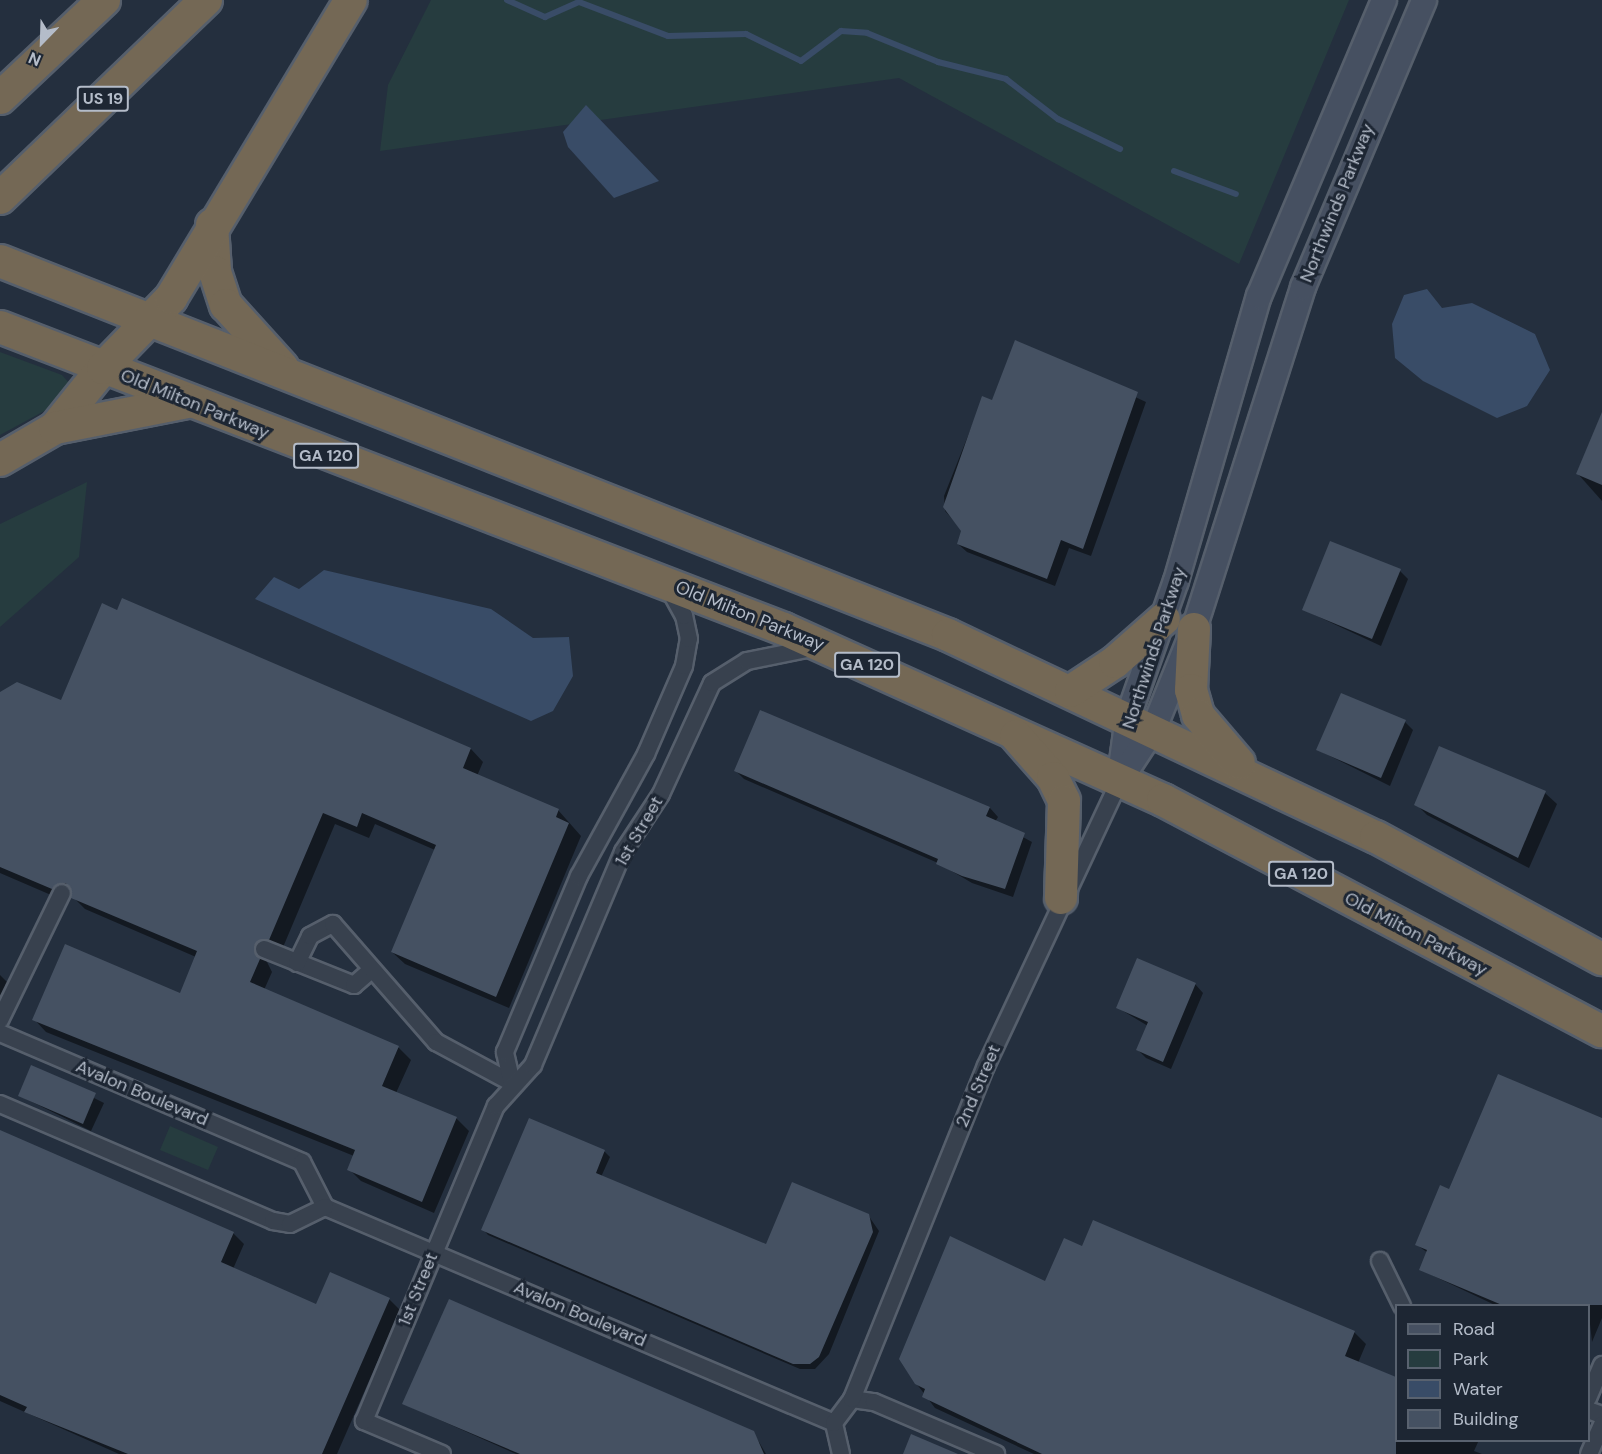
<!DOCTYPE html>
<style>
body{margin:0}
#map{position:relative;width:1602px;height:1454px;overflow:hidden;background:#242f3e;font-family:"DM Sans",sans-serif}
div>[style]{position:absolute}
.green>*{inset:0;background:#263c3f}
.water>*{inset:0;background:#394c67}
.shadow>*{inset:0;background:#0007}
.stream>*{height:6px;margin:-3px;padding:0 3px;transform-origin:3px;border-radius:3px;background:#394c67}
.building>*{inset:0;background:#455162}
.roads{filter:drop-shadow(2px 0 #565f6c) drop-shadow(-2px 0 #565f6c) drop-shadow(0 2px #565f6c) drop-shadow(0 -2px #565f6c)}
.street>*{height:16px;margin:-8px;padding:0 8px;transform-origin:8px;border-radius:8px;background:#38414e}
.secondary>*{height:24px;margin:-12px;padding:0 12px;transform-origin:12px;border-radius:12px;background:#465061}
.highway>*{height:32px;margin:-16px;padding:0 16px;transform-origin:16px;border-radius:16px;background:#746855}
span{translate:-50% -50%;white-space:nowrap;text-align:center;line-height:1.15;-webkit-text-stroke:6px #1d2633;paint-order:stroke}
.shield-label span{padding:2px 4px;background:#1d2633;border:2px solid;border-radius:4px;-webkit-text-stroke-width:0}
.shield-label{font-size:16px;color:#b4bcc9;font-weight:700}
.street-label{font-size:18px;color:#b4bcc9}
.legend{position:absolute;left:1395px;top:1304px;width:195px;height:138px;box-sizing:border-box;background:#1d2633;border:2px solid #59626f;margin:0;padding:8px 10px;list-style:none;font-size:18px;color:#b4bcc9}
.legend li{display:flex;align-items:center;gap:12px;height:30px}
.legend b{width:30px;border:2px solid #59626f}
.north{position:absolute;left:12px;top:12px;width:60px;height:60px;-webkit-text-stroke:4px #1d2633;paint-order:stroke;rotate:203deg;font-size:16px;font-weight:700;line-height:24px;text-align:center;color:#b4bcc9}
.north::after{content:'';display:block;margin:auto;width:21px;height:27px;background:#b4bcc9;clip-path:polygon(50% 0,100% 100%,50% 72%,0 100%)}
</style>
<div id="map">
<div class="green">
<div style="clip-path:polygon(431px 0,1349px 0,1239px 264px,899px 78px,380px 151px,388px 85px)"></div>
<div style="clip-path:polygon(0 352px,62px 375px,71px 385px,48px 409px,0 435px)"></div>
<div style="clip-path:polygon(87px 482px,79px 557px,0 627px,0 524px)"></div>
<div style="clip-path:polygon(170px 1126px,218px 1147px,208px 1170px,160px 1150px)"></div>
</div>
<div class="water">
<div style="clip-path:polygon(586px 105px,659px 181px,614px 198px,568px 147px,563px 132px)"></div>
<div style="clip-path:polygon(1427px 289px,1442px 308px,1472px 303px,1535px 334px,1550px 370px,1527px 406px,1497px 418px,1423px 381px,1395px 358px,1392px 324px,1404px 295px)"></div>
<div style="clip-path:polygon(324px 570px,491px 609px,533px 638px,569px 637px,573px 676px,553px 711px,531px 721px,255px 599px,274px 577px,299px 589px)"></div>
</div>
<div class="shadow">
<div style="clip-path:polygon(1016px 342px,1146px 402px,1091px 556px,1069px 548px,1055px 586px,967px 552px,958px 544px,963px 531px,945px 511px,944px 496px,983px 398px,993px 401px)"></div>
<div style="clip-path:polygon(1602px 416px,1602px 501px,1578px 474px)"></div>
<div style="clip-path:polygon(1400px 571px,1408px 579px,1381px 646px,1304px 610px)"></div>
<div style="clip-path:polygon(123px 600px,471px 749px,483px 762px,477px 776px,558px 810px,581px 836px,509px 1008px,405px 964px,392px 952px,435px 850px,375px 824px,369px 838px,335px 824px,281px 952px,265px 958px,272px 972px,264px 990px,399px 1048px,411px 1060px,396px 1093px,456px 1118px,469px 1131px,434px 1213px,361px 1181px,349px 1169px,354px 1156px,46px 1032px,34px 1019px,180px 995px,196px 957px,85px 909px,73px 897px,65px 901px,0 873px,0 694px,62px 702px)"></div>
<div style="clip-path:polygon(761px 712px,990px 808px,998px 817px,995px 822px,1032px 842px,1013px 897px,972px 883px,938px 863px,744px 779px,736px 771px)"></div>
<div style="clip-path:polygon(1405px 722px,1413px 730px,1390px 786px,1318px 750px)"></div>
<div style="clip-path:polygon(1440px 748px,1545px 793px,1557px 804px,1529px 868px,1427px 815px,1416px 804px)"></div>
<div style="clip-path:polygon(0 975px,9px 984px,0 1005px)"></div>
<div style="clip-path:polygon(1195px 984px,1203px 993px,1171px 1069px,1146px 1058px,1138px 1050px,1148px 1026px,1118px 1008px)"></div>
<div style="clip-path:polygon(32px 1067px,104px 1103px,91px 1131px,20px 1096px)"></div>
<div style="clip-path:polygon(530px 1120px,605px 1152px,610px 1157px,601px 1177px,767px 1246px,868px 1215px,879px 1231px,829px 1354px,815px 1369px,800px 1369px,488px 1235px,483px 1229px)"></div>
<div style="clip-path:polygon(1602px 1120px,1602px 1318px,1592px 1342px,1588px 1306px,1497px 1306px,1421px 1270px,1428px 1253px,1417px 1245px,1450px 1191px)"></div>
<div style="clip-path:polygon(0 1132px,233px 1233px,244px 1244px,233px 1269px,317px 1306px,389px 1299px,400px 1310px,337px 1454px,119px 1454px,0 1401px)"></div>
<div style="clip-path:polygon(1083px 1248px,1354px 1332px,1366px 1344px,1358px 1363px,1396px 1379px,1396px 1440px,1479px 1440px,1474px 1451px,1482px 1454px,1034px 1454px,935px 1408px,916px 1383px,1046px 1284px)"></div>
<div style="clip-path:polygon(404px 1404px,753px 1432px,766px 1454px,516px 1454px)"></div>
</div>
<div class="stream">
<div style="left:507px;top:0;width:42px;rotate:24.1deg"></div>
<div style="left:545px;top:17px;width:37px;rotate:-24deg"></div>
<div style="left:579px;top:2px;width:95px;rotate:20.9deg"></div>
<div style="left:668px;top:36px;width:78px;rotate:-1.5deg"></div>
<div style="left:746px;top:34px;width:61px;rotate:26.1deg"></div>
<div style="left:801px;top:61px;width:50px;rotate:-36.9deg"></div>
<div style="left:841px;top:31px;width:26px;rotate:4deg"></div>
<div style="left:867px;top:33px;width:77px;rotate:22.2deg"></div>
<div style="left:938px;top:62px;width:70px;rotate:14deg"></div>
<div style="left:1006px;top:79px;width:66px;rotate:37.6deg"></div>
<div style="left:1058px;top:119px;width:69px;rotate:25.8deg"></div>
<div style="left:1174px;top:171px;width:66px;rotate:20.4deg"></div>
</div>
<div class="building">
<div style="clip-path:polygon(1015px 340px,1138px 392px,1083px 549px,1061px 540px,1047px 579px,957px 544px,961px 531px,943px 507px,982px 396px,992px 400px)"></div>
<div style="clip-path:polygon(1602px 412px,1602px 485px,1576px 474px)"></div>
<div style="clip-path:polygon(1330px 541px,1401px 569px,1372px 639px,1302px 610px)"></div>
<div style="clip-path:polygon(122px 598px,471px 748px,463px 768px,559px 809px,556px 817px,569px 823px,496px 997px,391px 952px,436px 845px,362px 813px,357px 827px,323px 813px,269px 940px,254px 946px,260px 959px,250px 982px,399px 1046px,382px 1086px,457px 1117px,422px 1202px,347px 1170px,355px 1150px,32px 1020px,65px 944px,180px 993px,197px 951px,71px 898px,66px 883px,52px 889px,0 867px,0 692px,17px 682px,61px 700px,102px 603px,117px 610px)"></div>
<div style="clip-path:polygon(1341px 693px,1406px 720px,1381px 778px,1316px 750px)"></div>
<div style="clip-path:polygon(760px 710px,990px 807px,986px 816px,1025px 833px,1005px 889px,962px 876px,936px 864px,938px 859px,734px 771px)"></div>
<div style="clip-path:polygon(1439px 746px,1546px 791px,1518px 858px,1414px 805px)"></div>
<div style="clip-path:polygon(1137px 958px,1196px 983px,1163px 1062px,1136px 1050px,1148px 1022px,1116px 1008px)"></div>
<div style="clip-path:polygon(31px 1065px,96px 1093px,83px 1124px,18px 1096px)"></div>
<div style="clip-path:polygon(1498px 1074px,1602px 1118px,1602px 1305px,1502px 1305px,1419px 1270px,1427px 1250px,1415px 1245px,1440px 1185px,1449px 1189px)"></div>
<div style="clip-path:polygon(529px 1118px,605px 1150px,596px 1173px,766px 1244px,792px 1182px,869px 1214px,873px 1232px,819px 1357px,810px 1364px,793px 1364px,481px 1230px)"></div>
<div style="clip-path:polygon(0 1130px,234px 1232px,221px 1262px,316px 1304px,330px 1272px,390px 1298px,322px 1454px,128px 1454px,24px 1412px,27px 1407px,0 1395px)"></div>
<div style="clip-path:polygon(1093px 1220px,1355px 1331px,1345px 1356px,1396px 1377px,1396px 1454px,1042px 1454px,922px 1397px,925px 1389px,915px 1384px,899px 1359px,950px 1236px,1045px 1281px,1064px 1238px,1082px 1246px)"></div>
<div style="clip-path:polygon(449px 1299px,754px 1431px,764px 1454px,520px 1454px,402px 1404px)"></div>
<div style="clip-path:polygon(911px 1434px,958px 1454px,903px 1454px)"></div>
</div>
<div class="roads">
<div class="street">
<div style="left:264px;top:949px;width:97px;rotate:21.8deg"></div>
<div style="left:354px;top:985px;width:23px;rotate:-41deg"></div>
<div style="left:297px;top:963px;width:30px;rotate:-64deg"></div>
<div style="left:310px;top:936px;width:26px;rotate:-28deg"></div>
<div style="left:333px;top:924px;width:157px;rotate:48.9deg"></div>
<div style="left:436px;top:1042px;width:86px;rotate:28.3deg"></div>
<div style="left:0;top:1020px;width:141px;rotate:-64deg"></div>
<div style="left:0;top:1033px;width:328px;rotate:23.1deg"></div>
<div style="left:302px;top:1162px;width:51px;rotate:62.9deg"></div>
<div style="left:325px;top:1207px;width:553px;rotate:22.99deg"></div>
<div style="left:512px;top:1083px;width:32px;rotate:-103deg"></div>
<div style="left:505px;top:1052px;width:191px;rotate:-67.2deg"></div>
<div style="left:579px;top:876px;width:139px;rotate:-61.2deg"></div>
<div style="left:646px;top:754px;width:96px;rotate:-66.6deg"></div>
<div style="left:684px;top:666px;width:27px;rotate:-80deg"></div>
<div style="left:689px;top:639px;width:24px;rotate:-102deg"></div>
<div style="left:684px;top:616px;width:33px;rotate:-119deg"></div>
<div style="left:0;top:1104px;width:297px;rotate:23.2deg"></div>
<div style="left:273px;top:1221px;width:17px;rotate:10deg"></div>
<div style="left:290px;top:1224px;width:39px;rotate:-26deg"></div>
<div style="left:1380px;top:1261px;width:50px;rotate:63.9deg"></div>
<div style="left:1588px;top:1398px;width:36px;rotate:-67deg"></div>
<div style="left:852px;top:1399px;width:22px;rotate:8deg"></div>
<div style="left:874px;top:1402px;width:133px;rotate:23.1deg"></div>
<div style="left:1588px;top:1410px;width:15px;rotate:20deg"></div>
<div style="left:442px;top:1454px;width:85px;rotate:-157.1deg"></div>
<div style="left:364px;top:1421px;width:342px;rotate:-67.3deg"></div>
<div style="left:496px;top:1106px;width:55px;rotate:-47.9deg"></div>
<div style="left:533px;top:1065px;width:231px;rotate:-67.1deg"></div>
<div style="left:623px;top:852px;width:69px;rotate:-56.8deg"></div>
<div style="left:661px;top:794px;width:122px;rotate:-65.3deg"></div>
<div style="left:712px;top:683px;width:41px;rotate:-32.2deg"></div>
<div style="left:747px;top:661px;width:71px;rotate:-11.3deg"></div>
<div style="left:841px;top:1454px;width:32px;rotate:-103deg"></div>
<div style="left:834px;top:1423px;width:30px;rotate:-53deg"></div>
<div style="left:852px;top:1399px;width:359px;rotate:-68.1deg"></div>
<div style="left:986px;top:1066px;width:316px;rotate:-64.9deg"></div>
<div style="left:1589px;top:1454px;width:32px;rotate:-66deg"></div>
</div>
<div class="secondary">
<div style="left:1120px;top:775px;width:59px;rotate:-82.1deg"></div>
<div style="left:1128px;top:717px;width:144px;rotate:-70.6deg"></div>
<div style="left:1176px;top:581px;width:297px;rotate:-73.8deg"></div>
<div style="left:1259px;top:296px;width:321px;rotate:-67.1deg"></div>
<div style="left:1120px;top:780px;width:62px;rotate:-56.8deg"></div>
<div style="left:1154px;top:728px;width:107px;rotate:-68deg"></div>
<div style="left:1194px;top:629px;width:359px;rotate:-72.3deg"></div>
<div style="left:1303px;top:287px;width:311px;rotate:-67.1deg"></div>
</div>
<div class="highway">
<div style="left:0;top:98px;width:143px;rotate:-43.3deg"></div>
<div style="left:0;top:198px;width:286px;rotate:-43.9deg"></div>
<div style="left:212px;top:225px;width:47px;rotate:86.3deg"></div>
<div style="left:215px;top:272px;width:35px;rotate:72deg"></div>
<div style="left:226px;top:305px;width:84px;rotate:47.9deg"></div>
<div style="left:0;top:261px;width:1019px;rotate:21.53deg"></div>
<div style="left:948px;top:635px;width:473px;rotate:25.3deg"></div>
<div style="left:1376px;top:837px;width:257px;rotate:28.4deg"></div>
<div style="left:0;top:327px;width:840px;rotate:21.07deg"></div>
<div style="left:784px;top:629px;width:416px;rotate:24.3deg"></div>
<div style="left:1163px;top:800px;width:496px;rotate:27.8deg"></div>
<div style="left:55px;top:428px;width:77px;rotate:-51.3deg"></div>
<div style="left:103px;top:368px;width:98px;rotate:-45.8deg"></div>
<div style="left:171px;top:298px;width:348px;rotate:-58.9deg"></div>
<div style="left:0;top:460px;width:64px;rotate:-30.2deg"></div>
<div style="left:55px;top:428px;width:136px;rotate:-11.1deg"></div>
<div style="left:1194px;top:629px;width:61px;rotate:92.8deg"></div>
<div style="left:1191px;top:690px;width:26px;rotate:74deg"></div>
<div style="left:1198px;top:715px;width:63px;rotate:49.5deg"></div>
<div style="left:1071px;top:691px;width:53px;rotate:-33.4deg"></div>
<div style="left:1115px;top:662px;width:65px;rotate:-41.3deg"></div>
<div style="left:1016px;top:736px;width:56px;rotate:48.6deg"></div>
<div style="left:1053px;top:778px;width:25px;rotate:64deg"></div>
<div style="left:1064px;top:801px;width:97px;rotate:91.8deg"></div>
</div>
</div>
<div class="shield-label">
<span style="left:103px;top:99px">US 19</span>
<span style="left:326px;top:456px">GA 120</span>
<span style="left:867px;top:665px">GA 120</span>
<span style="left:1301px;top:874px">GA 120</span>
</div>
<div class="street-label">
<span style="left:1337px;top:203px;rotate:-68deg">Northwinds Parkway</span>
<span style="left:195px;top:404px;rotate:22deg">Old Milton Parkway</span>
<span style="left:750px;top:616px;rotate:22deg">Old Milton Parkway</span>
<span style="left:1154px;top:648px;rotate:-72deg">Northwinds Parkway</span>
<span style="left:639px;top:831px;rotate:-60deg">1st Street</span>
<span style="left:1416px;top:934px;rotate:28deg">Old Milton Parkway</span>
<span style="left:978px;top:1086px;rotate:-67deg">2nd Street</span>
<span style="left:142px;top:1093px;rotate:23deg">Avalon Boulevard</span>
<span style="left:418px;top:1289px;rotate:-68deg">1st Street</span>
<span style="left:580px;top:1314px;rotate:23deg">Avalon Boulevard</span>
</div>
<ul class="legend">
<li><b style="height:8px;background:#465061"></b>Road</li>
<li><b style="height:16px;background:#263c3f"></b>Park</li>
<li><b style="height:16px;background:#394c67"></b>Water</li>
<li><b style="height:16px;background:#455162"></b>Building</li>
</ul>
<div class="north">N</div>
</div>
